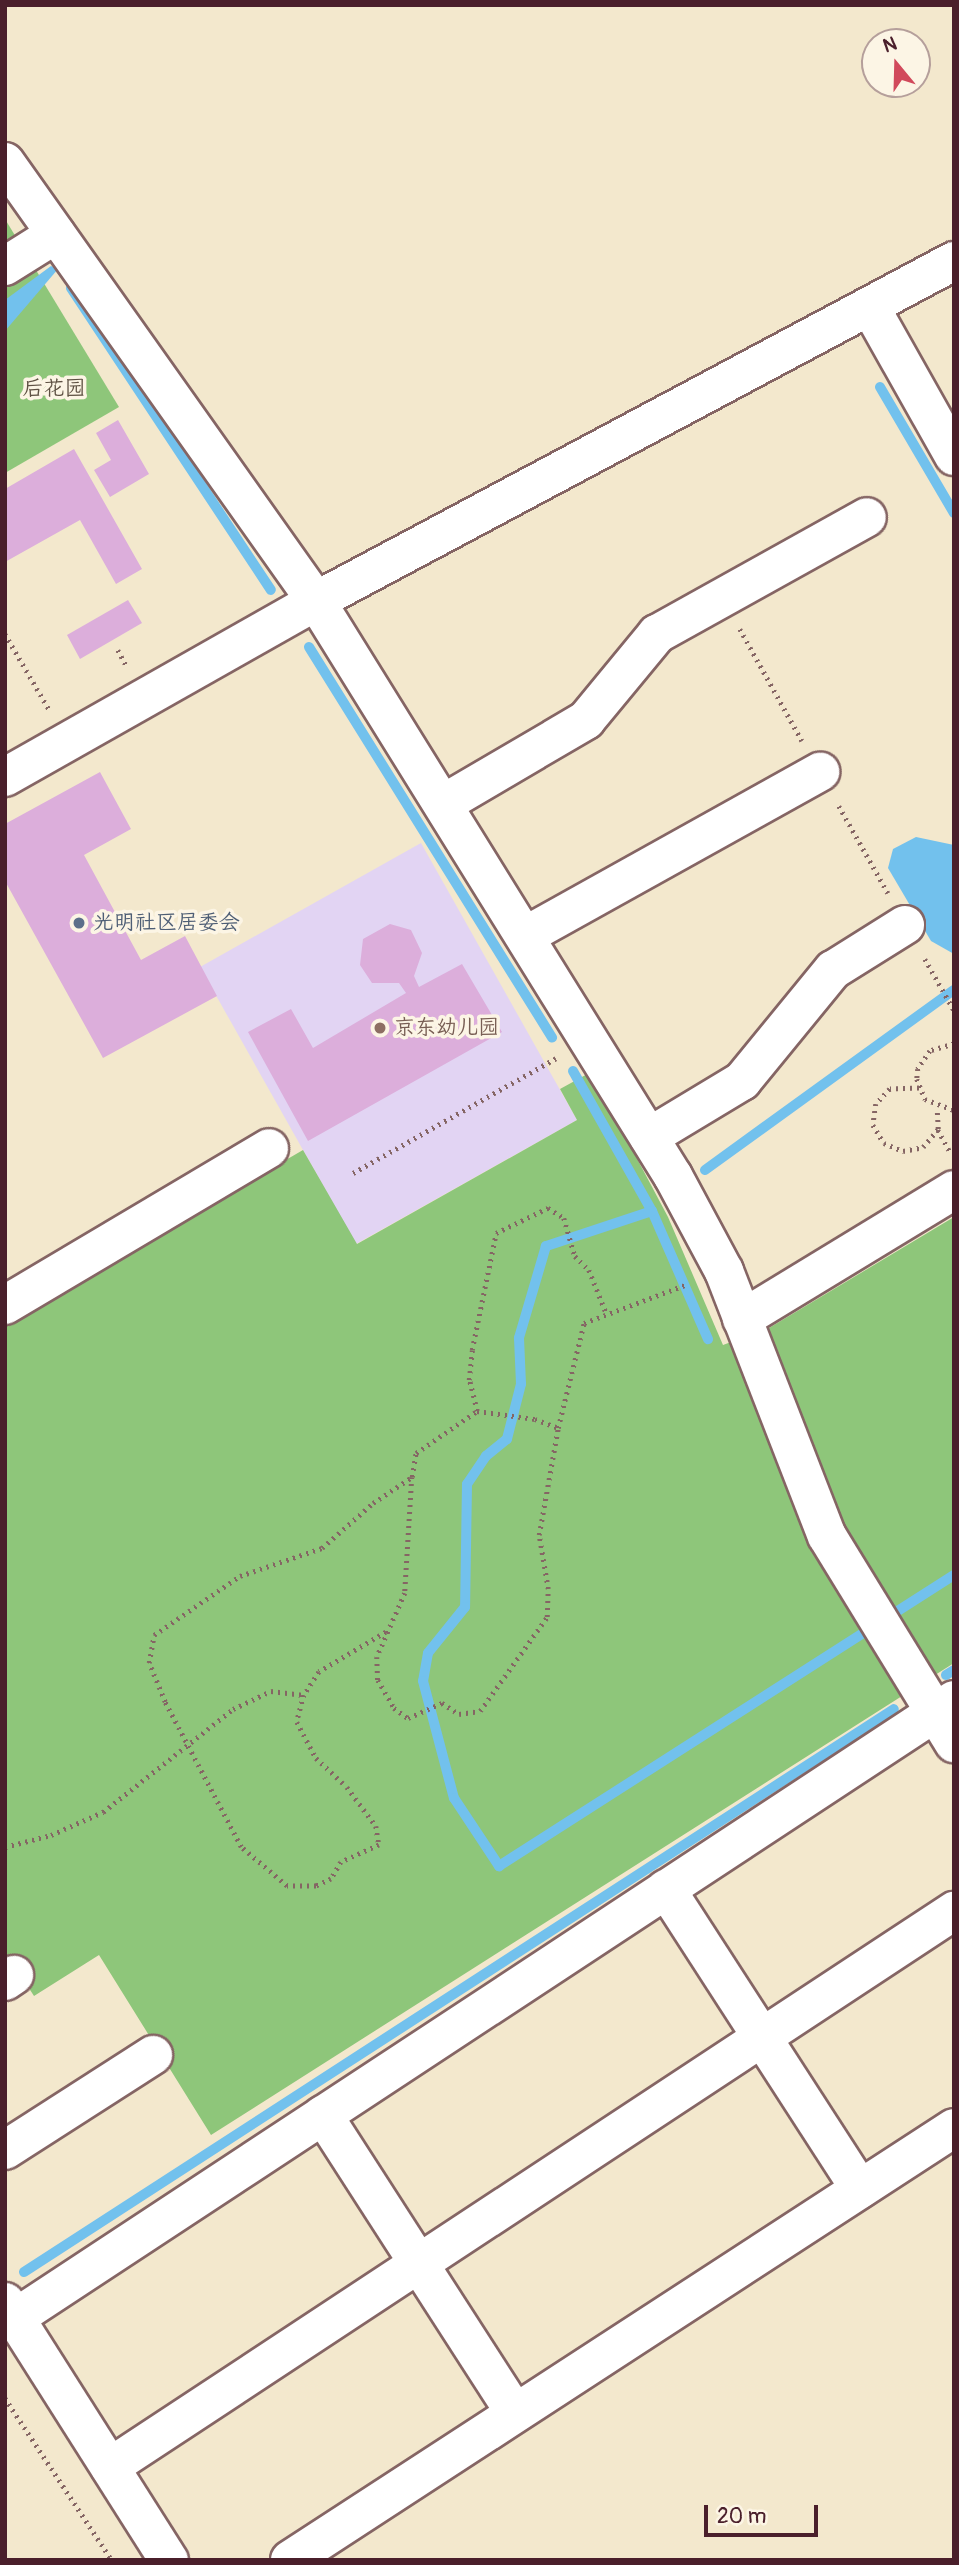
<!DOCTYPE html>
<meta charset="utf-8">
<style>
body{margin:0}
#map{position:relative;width:959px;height:2565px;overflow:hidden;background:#f3e8cd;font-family:Pangolin,"LXGW WenKai TC",sans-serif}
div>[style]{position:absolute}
.built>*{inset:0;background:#e2d4f3}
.green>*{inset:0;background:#8ec67a}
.water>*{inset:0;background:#72c1ed}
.stream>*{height:10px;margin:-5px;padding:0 5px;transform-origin:5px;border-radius:5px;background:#72c1ed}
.building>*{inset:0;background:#dcaedb}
.path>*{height:4.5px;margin-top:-2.25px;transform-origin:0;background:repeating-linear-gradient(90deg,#856564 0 2px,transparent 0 7px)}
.roads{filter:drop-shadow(2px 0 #856564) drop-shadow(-2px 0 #856564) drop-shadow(0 2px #856564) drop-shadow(0 -2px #856564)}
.minor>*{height:38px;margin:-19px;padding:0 19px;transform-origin:19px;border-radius:19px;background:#fff}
.tertiary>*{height:38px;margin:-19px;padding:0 19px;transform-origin:19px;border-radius:19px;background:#fff}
.dots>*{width:19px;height:19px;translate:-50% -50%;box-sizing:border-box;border:4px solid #fcf5e5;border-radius:50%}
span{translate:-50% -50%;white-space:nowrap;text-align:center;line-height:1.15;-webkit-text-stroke:7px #fcf5e5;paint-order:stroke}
.park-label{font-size:21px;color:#5e5143}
.service-label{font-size:21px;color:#4e5e75}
.left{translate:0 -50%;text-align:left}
.education-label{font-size:21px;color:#785e54}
.frame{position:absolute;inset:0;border:7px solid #4a1f2b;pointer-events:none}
.north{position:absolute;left:861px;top:28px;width:70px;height:70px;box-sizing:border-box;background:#fcf5e5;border:2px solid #b59f9b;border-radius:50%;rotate:341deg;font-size:19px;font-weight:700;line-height:28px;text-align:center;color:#4a1f2b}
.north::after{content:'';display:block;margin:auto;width:24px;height:32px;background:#d1495b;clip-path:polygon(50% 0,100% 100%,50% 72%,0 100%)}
.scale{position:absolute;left:704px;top:2505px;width:114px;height:32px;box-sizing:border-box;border:4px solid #4a1f2b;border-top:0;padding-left:9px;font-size:21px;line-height:24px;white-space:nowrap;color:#4a1f2b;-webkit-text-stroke:5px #fcf5e5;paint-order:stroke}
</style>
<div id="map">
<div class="built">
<div style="clip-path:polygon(421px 843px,577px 1120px,356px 1244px,200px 967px)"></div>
</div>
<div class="green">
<div style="clip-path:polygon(5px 219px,119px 407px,5px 473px)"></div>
<div style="clip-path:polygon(591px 1072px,668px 1217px,723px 1345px,769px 1328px,954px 1217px,954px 1663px,211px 2135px,99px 1955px,34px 1996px,5px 1951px,5px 1324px,303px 1150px,357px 1244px,577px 1120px,560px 1089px)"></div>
</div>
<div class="water">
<div style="clip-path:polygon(51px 266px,58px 269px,5px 331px,5px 300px)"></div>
<div style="clip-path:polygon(916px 837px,954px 845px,954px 954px,931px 941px,888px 868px,893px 849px)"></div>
</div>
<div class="stream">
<div style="left:71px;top:288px;width:362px;rotate:56.5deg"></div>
<div style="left:880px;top:387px;width:146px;rotate:59.6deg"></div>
<div style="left:309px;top:647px;width:460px;rotate:58.1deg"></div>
<div style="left:573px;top:1071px;width:161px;rotate:60.6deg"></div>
<div style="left:652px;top:1211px;width:140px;rotate:66.4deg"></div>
<div style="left:705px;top:1170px;width:307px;rotate:-35.9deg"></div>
<div style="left:652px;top:1211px;width:112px;rotate:161.7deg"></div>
<div style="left:546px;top:1246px;width:96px;rotate:106.4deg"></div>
<div style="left:519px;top:1338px;width:46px;rotate:87.5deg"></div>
<div style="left:521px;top:1384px;width:57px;rotate:104.3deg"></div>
<div style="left:507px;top:1439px;width:27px;rotate:141deg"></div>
<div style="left:486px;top:1456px;width:34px;rotate:124deg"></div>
<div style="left:467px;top:1484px;width:123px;rotate:90.9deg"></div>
<div style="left:465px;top:1607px;width:59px;rotate:128.8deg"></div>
<div style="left:428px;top:1653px;width:28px;rotate:100deg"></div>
<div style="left:423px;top:1681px;width:121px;rotate:75.2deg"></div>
<div style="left:454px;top:1798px;width:82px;rotate:56.5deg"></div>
<div style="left:499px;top:1866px;width:540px;rotate:-32.6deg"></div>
<div style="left:946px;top:1675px;width:9px;rotate:-32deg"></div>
<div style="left:24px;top:2272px;width:1036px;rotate:-32.91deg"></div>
</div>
<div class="building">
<div style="clip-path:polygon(118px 420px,149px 474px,110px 497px,94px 470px,111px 460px,96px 433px)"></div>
<div style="clip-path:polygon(74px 449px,142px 569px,116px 584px,80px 520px,5px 562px,5px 489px)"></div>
<div style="clip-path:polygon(128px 600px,142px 623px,80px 659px,67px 635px)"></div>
<div style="clip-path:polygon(100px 772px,131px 829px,84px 855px,141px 960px,185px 936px,217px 996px,103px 1058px,5px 881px,5px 824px)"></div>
<div style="clip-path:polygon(390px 924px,411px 930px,422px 953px,414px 976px,419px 987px,462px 964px,502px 1032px,308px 1141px,248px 1032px,291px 1009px,313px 1048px,406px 993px,399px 983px,372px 983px,360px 965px,363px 939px)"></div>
</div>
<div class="path">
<div style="left:740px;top:629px;width:128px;rotate:61deg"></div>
<div style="left:5px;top:634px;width:87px;rotate:59.6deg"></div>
<div style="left:118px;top:650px;width:17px;rotate:62deg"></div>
<div style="left:839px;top:806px;width:100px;rotate:60.6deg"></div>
<div style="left:925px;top:959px;width:59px;rotate:60.4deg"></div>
<div style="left:954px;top:1044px;width:25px;rotate:164deg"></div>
<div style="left:930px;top:1051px;width:22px;rotate:124deg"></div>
<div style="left:918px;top:1069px;width:10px;rotate:96deg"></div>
<div style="left:917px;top:1079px;width:22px;rotate:68deg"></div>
<div style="left:925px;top:1099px;width:31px;rotate:21deg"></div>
<div style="left:919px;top:1088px;width:29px;rotate:178deg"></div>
<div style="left:890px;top:1089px;width:21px;rotate:133deg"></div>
<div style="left:876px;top:1104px;width:21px;rotate:98deg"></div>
<div style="left:873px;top:1125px;width:21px;rotate:59deg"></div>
<div style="left:884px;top:1143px;width:21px;rotate:23deg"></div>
<div style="left:903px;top:1151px;width:20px;rotate:-11deg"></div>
<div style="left:923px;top:1147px;width:23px;rotate:-50deg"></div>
<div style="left:938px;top:1129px;width:21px;rotate:-93deg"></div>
<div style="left:938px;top:1130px;width:26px;rotate:61deg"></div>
<div style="left:353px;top:1173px;width:233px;rotate:-29.5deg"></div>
<div style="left:477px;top:1411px;width:32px;rotate:-104deg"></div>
<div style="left:469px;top:1380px;width:30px;rotate:-84deg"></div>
<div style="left:472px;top:1350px;width:119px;rotate:-78.4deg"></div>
<div style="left:496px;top:1233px;width:58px;rotate:-25.7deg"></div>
<div style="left:548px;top:1208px;width:19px;rotate:32deg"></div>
<div style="left:564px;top:1218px;width:40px;rotate:74deg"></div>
<div style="left:575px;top:1256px;width:20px;rotate:45deg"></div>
<div style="left:589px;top:1270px;width:48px;rotate:68.2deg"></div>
<div style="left:412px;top:1477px;width:116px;rotate:93.5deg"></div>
<div style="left:405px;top:1593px;width:70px;rotate:113.6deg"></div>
<div style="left:377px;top:1657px;width:23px;rotate:88deg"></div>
<div style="left:378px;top:1680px;width:32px;rotate:60deg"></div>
<div style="left:394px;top:1708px;width:17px;rotate:36deg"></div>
<div style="left:408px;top:1718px;width:37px;rotate:-24deg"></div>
<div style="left:442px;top:1703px;width:20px;rotate:33deg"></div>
<div style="left:459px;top:1714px;width:21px;rotate:-8deg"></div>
<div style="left:480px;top:1711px;width:115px;rotate:-54.5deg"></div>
<div style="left:547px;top:1617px;width:28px;rotate:-88deg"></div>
<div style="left:548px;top:1589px;width:55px;rotate:-99.5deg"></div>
<div style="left:539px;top:1535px;width:109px;rotate:-79.9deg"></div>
<div style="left:558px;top:1428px;width:108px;rotate:-76.1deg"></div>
<div style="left:584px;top:1323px;width:111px;rotate:-20.6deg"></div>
<div style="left:386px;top:1632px;width:78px;rotate:149.2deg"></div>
<div style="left:319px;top:1672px;width:27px;rotate:123deg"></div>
<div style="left:304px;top:1695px;width:28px;rotate:105deg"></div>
<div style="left:297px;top:1722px;width:41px;rotate:62.2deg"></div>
<div style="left:316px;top:1758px;width:42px;rotate:43.1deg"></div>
<div style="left:347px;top:1787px;width:49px;rotate:53.4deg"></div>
<div style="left:376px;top:1826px;width:19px;rotate:81deg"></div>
<div style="left:379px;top:1845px;width:42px;rotate:155.9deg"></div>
<div style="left:341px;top:1862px;width:20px;rotate:120deg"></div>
<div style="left:331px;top:1879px;width:17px;rotate:155deg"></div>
<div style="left:316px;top:1886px;width:29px;rotate:180deg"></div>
<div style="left:287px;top:1886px;width:60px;rotate:-139.7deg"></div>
<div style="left:241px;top:1847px;width:164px;rotate:-117.7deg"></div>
<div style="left:165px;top:1702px;width:42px;rotate:-112.3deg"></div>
<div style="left:149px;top:1663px;width:28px;rotate:-80deg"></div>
<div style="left:154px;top:1635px;width:104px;rotate:-34.5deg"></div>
<div style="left:240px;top:1576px;width:87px;rotate:-18.9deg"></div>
<div style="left:322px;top:1548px;width:68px;rotate:-41.4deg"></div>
<div style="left:373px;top:1503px;width:47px;rotate:-33.7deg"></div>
<div style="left:412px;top:1477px;width:24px;rotate:-81deg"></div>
<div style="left:416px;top:1453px;width:74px;rotate:-34.5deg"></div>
<div style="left:477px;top:1411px;width:59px;rotate:7.9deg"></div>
<div style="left:535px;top:1419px;width:25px;rotate:21deg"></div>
<div style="left:5px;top:1847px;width:48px;rotate:-14.6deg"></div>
<div style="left:51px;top:1835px;width:57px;rotate:-23.9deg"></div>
<div style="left:103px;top:1812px;width:166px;rotate:-38.4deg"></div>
<div style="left:233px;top:1709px;width:42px;rotate:-25.3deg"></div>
<div style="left:271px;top:1691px;width:33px;rotate:7deg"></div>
<div style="left:5px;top:2398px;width:194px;rotate:56.6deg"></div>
</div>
<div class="roads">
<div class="minor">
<div style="left:5px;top:162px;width:538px;rotate:54.69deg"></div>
<div style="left:316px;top:601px;width:677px;rotate:58.17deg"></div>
<div style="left:673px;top:1176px;width:108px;rotate:61.8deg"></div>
<div style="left:724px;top:1271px;width:284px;rotate:68.8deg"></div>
<div style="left:827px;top:1536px;width:243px;rotate:58.5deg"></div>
<div style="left:5px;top:266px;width:60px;rotate:-32.1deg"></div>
<div style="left:870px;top:307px;width:171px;rotate:60.6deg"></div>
<div style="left:443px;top:804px;width:166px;rotate:-30.4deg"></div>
<div style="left:586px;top:720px;width:112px;rotate:-50.5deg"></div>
<div style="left:657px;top:634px;width:240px;rotate:-29.1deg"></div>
<div style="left:525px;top:936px;width:338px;rotate:-29.1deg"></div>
<div style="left:649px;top:1137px;width:109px;rotate:-31.1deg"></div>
<div style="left:742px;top:1081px;width:144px;rotate:-50.7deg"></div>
<div style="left:833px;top:970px;width:85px;rotate:-32deg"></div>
<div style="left:5px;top:1305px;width:307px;rotate:-30.7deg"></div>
<div style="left:742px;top:1319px;width:248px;rotate:-31.3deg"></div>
<div style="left:666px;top:1889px;width:357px;rotate:57.1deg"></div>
<div style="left:5px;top:1981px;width:11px;rotate:-34deg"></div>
<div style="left:323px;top:2115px;width:354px;rotate:57.2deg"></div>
<div style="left:5px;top:2150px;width:176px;rotate:-32.7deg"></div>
<div style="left:5px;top:2302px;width:306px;rotate:57.6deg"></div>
<div style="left:15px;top:2318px;width:1124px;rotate:-33.35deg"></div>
<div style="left:110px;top:2467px;width:1011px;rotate:-33.38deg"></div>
<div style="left:290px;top:2560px;width:792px;rotate:-33.05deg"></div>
</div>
<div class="tertiary">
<div style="left:5px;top:777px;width:357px;rotate:-29.5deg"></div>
<div style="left:316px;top:601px;width:723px;rotate:-28.05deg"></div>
</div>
</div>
<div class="dots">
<div style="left:79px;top:923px;background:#5c6f8a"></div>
<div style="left:380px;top:1028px;background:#8d6e63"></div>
</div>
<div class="park-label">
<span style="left:54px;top:389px">后花园</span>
</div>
<div class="service-label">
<span class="left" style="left:93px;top:923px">光明社区居委会</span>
</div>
<div class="education-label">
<span class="left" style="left:394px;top:1028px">京东幼儿园</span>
</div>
<div class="frame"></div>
<div class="north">N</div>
<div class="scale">20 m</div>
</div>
